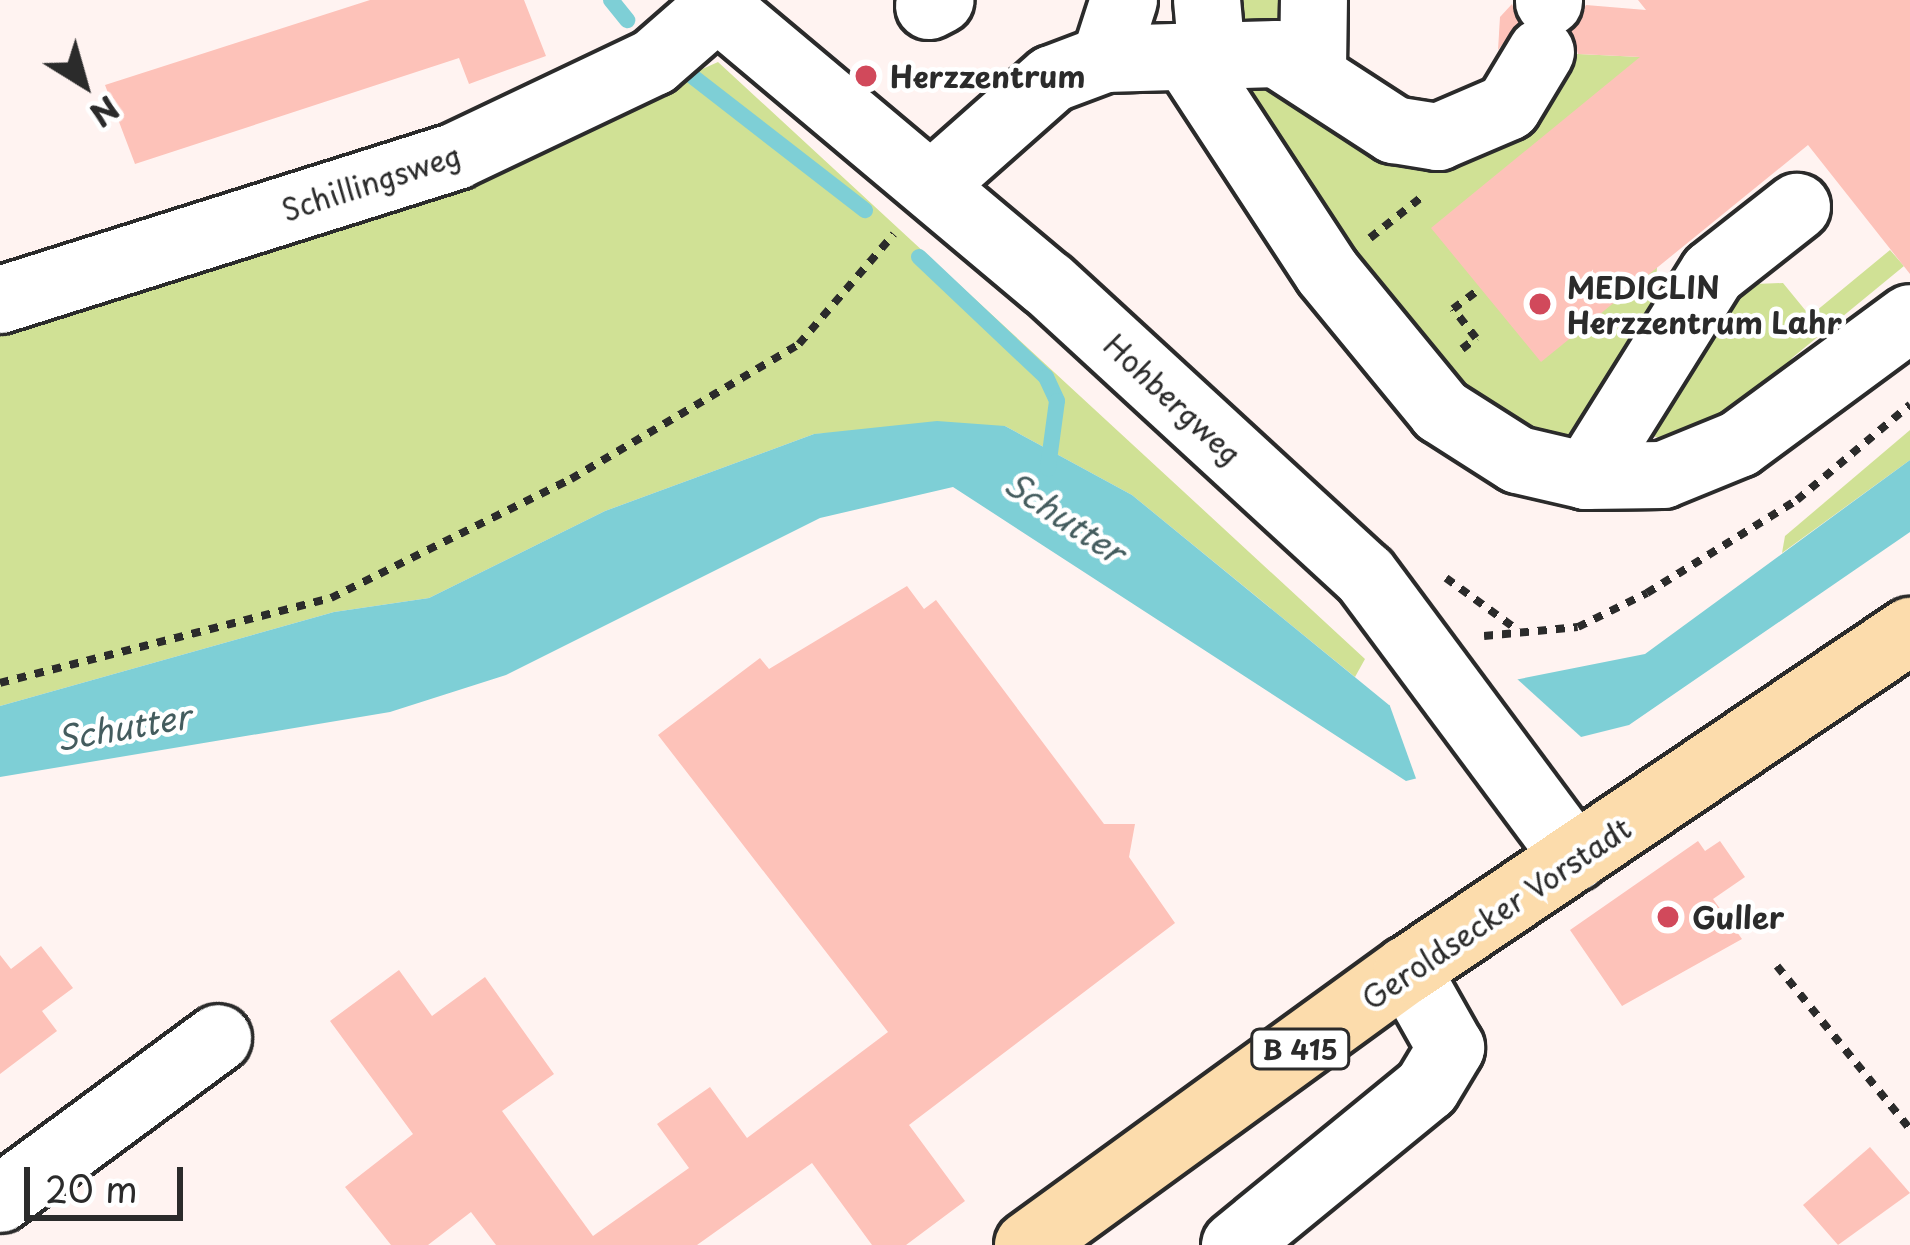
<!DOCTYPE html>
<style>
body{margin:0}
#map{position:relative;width:1910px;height:1245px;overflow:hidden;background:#fff3f1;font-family:"Playpen Sans",sans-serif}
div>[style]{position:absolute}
.green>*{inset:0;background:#d0e195}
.water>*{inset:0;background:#7ecfd6}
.pier>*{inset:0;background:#fff3f1}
.stream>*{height:16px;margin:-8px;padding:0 8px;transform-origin:8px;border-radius:8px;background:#7ecfd6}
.building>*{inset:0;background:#fdc2b9}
.path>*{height:8px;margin-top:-4px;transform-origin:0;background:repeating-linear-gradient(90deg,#2b2b2b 0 9px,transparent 0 18px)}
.roads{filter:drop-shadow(3px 0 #2b2b2b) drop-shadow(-3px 0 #2b2b2b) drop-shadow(0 3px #2b2b2b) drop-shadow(0 -3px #2b2b2b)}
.minor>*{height:66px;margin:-33px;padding:0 33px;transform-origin:33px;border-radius:33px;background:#fff}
.major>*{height:66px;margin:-33px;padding:0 33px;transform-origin:33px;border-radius:33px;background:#fcdcac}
.dots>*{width:33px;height:33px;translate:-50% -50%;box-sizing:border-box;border:6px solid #fff;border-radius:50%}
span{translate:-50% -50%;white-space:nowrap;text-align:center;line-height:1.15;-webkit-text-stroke:9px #fff;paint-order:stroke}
.shield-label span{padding:3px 9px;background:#fff;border:3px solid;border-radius:9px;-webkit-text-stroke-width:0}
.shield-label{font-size:27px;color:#2b2b2b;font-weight:700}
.poi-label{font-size:30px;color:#2b2b2b;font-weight:700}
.left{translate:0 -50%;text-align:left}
.street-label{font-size:30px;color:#2b2b2b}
.water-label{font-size:33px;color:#445c5e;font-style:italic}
.north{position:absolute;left:24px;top:24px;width:120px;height:120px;-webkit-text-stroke:9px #fff;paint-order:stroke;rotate:143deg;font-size:33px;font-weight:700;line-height:48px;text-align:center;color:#2b2b2b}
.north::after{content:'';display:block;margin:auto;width:42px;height:54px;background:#2b2b2b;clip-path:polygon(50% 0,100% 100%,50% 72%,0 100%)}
.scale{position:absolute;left:24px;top:1167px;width:159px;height:54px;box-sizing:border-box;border:6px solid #2b2b2b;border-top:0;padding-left:15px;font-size:36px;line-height:42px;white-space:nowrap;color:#2b2b2b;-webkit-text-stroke:9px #fff;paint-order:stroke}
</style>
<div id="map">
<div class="green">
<div style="clip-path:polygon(1226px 0,1305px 0,1299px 34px,1222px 16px)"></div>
<div style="clip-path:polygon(1558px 53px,1641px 57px,1657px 267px,1655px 304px,1583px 437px,1546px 447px,1460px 392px,1299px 194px,1243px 87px,1254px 75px,1368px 130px)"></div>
<div style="clip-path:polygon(718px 62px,1365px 659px,1355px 677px,1132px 495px,1005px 426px,980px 426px,814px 434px,605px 511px,429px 598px,334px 612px,0 706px,0 324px,455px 180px)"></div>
<div style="clip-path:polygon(1890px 250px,1904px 266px,1792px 358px,1779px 385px,1680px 445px,1650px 435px,1703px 326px,1755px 284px,1783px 283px,1810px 316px)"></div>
<div style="clip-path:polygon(1910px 430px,1910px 460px,1782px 553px,1785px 536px)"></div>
</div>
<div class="water">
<div style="clip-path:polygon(937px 421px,1005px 426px,1132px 495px,1389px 705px,1645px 654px,1910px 460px,1910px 532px,1629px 725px,1406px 781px,953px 487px,820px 518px,506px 675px,390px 712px,0 777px,0 706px,334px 612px,429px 598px,605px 511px,814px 434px)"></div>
</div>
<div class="pier">
<div style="clip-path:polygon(1516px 678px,1591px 746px,1418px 784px,1386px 695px)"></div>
</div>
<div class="stream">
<div style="left:611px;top:0;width:26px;rotate:51deg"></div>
<div style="left:692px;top:76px;width:219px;rotate:37.8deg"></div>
<div style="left:919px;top:257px;width:175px;rotate:43.4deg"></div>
<div style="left:1046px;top:377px;width:26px;rotate:65deg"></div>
<div style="left:1057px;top:401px;width:68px;rotate:97.7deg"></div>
</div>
<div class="building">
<div style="clip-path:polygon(370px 0,524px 0,546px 56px,469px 84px,459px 58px,135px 164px,105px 85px)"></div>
<div style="clip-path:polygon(1638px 0,1910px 0,1910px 274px,1808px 145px,1541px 362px,1431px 228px,1640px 57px,1578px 54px,1571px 31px,1586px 5px,1646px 10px)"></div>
<div style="clip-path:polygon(1512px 4px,1519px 23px,1498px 50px,1500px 17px)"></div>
<div style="clip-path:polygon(907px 586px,924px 609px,936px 600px,1104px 824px,1135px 824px,1129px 857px,1175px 923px,909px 1125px,965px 1201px,906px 1245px,872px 1245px,812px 1163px,697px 1245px,496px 1245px,471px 1212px,428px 1245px,391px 1245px,345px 1187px,413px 1134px,330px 1021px,399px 970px,432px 1016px,485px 977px,554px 1074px,502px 1111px,593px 1236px,689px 1168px,657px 1124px,710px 1087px,747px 1138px,888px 1032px,658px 735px,760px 658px,769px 669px)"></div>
<div style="clip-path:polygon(1698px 841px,1705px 851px,1720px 841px,1745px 877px,1713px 899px,1742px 939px,1622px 1006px,1570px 930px)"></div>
<div style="clip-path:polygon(41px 946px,73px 988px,42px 1011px,57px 1031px,0 1074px,0 955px,11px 969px)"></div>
<div style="clip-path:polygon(1870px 1147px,1910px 1193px,1838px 1245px,1803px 1205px)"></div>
</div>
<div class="path">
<div style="left:1370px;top:238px;width:69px;rotate:-38.5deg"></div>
<div style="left:1462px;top:349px;width:18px;rotate:-38deg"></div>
<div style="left:1476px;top:338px;width:37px;rotate:-128deg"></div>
<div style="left:1453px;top:309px;width:35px;rotate:-37deg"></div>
<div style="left:1446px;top:578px;width:82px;rotate:36deg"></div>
<div style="left:1484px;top:636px;width:94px;rotate:-5.5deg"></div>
<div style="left:1578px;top:627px;width:77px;rotate:-26.2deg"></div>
<div style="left:1647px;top:593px;width:176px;rotate:-31.8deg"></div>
<div style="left:1797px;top:500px;width:148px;rotate:-40.1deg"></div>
<div style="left:0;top:683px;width:342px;rotate:-14.4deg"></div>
<div style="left:331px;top:598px;width:268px;rotate:-26.4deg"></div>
<div style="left:571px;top:479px;width:265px;rotate:-30.6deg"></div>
<div style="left:799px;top:344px;width:145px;rotate:-49.2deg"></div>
<div style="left:1777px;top:966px;width:210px;rotate:50.8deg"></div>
</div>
<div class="roads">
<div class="minor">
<div style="left:709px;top:0;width:442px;rotate:40deg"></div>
<div style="left:1048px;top:284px;width:430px;rotate:42.6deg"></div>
<div style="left:1365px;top:575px;width:352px;rotate:53.4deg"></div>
<div style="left:1207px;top:0;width:55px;rotate:84.8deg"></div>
<div style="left:1549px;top:0;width:2px;rotate:90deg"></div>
<div style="left:929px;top:6px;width:13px;rotate:-27deg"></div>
<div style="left:1105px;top:59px;width:62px;rotate:-72.1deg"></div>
<div style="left:1189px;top:61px;width:252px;rotate:56.8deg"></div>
<div style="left:1327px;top:272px;width:180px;rotate:50.6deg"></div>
<div style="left:1441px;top:411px;width:91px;rotate:32.5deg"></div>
<div style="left:1518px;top:460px;width:70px;rotate:13.2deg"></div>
<div style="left:1586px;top:476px;width:77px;rotate:-0.7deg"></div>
<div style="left:1663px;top:475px;width:82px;rotate:-22.2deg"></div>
<div style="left:1739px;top:444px;width:212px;rotate:-36.4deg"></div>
<div style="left:1313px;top:69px;width:69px;rotate:-89.2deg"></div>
<div style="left:932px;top:185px;width:160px;rotate:-41.5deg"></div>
<div style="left:1052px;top:79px;width:57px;rotate:-20.7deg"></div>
<div style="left:1105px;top:59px;width:172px;rotate:-1.7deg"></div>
<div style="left:1277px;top:54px;width:140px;rotate:33deg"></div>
<div style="left:1394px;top:130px;width:45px;rotate:9deg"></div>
<div style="left:1438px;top:137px;width:76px;rotate:-23.2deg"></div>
<div style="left:1508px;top:107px;width:64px;rotate:-59deg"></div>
<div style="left:0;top:300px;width:478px;rotate:-17.5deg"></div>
<div style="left:456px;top:156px;width:219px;rotate:-25.4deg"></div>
<div style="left:654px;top:62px;width:82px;rotate:-41.1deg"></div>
<div style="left:1586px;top:476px;width:239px;rotate:-58deg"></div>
<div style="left:1713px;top:273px;width:107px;rotate:-38.2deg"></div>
<div style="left:0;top:1199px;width:271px;rotate:-36.4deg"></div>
<div style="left:1235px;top:1245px;width:248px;rotate:-39.3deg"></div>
<div style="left:1427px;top:1088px;width:47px;rotate:-59deg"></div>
<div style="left:1451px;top:1048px;width:90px;rotate:-119.4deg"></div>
</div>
<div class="major">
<div style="left:1028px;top:1245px;width:468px;rotate:-36deg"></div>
<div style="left:1407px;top:970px;width:607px;rotate:-33.98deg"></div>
</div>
</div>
<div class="dots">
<div style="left:866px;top:76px;background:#d1495b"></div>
<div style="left:1540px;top:304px;background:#d1495b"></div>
<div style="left:1668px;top:917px;background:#d1495b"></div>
</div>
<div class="shield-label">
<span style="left:1300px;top:1049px">B 415</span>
</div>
<div class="poi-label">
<span class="left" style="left:890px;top:76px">Herzzentrum</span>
<span class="left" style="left:1567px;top:304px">MEDICLIN<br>Herzzentrum Lahr</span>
<span class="left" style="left:1692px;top:917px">Guller</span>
</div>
<div class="street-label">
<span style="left:371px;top:182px;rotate:-18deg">Schillingsweg</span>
<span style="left:1173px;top:399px;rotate:43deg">Hohbergweg</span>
<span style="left:1496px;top:913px;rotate:-34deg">Geroldsecker Vorstadt</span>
</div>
<div class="water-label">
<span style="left:1065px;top:517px;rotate:34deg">Schutter</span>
<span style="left:123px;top:727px;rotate:-10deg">Schutter</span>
</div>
<div class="north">N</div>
<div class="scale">20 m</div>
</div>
